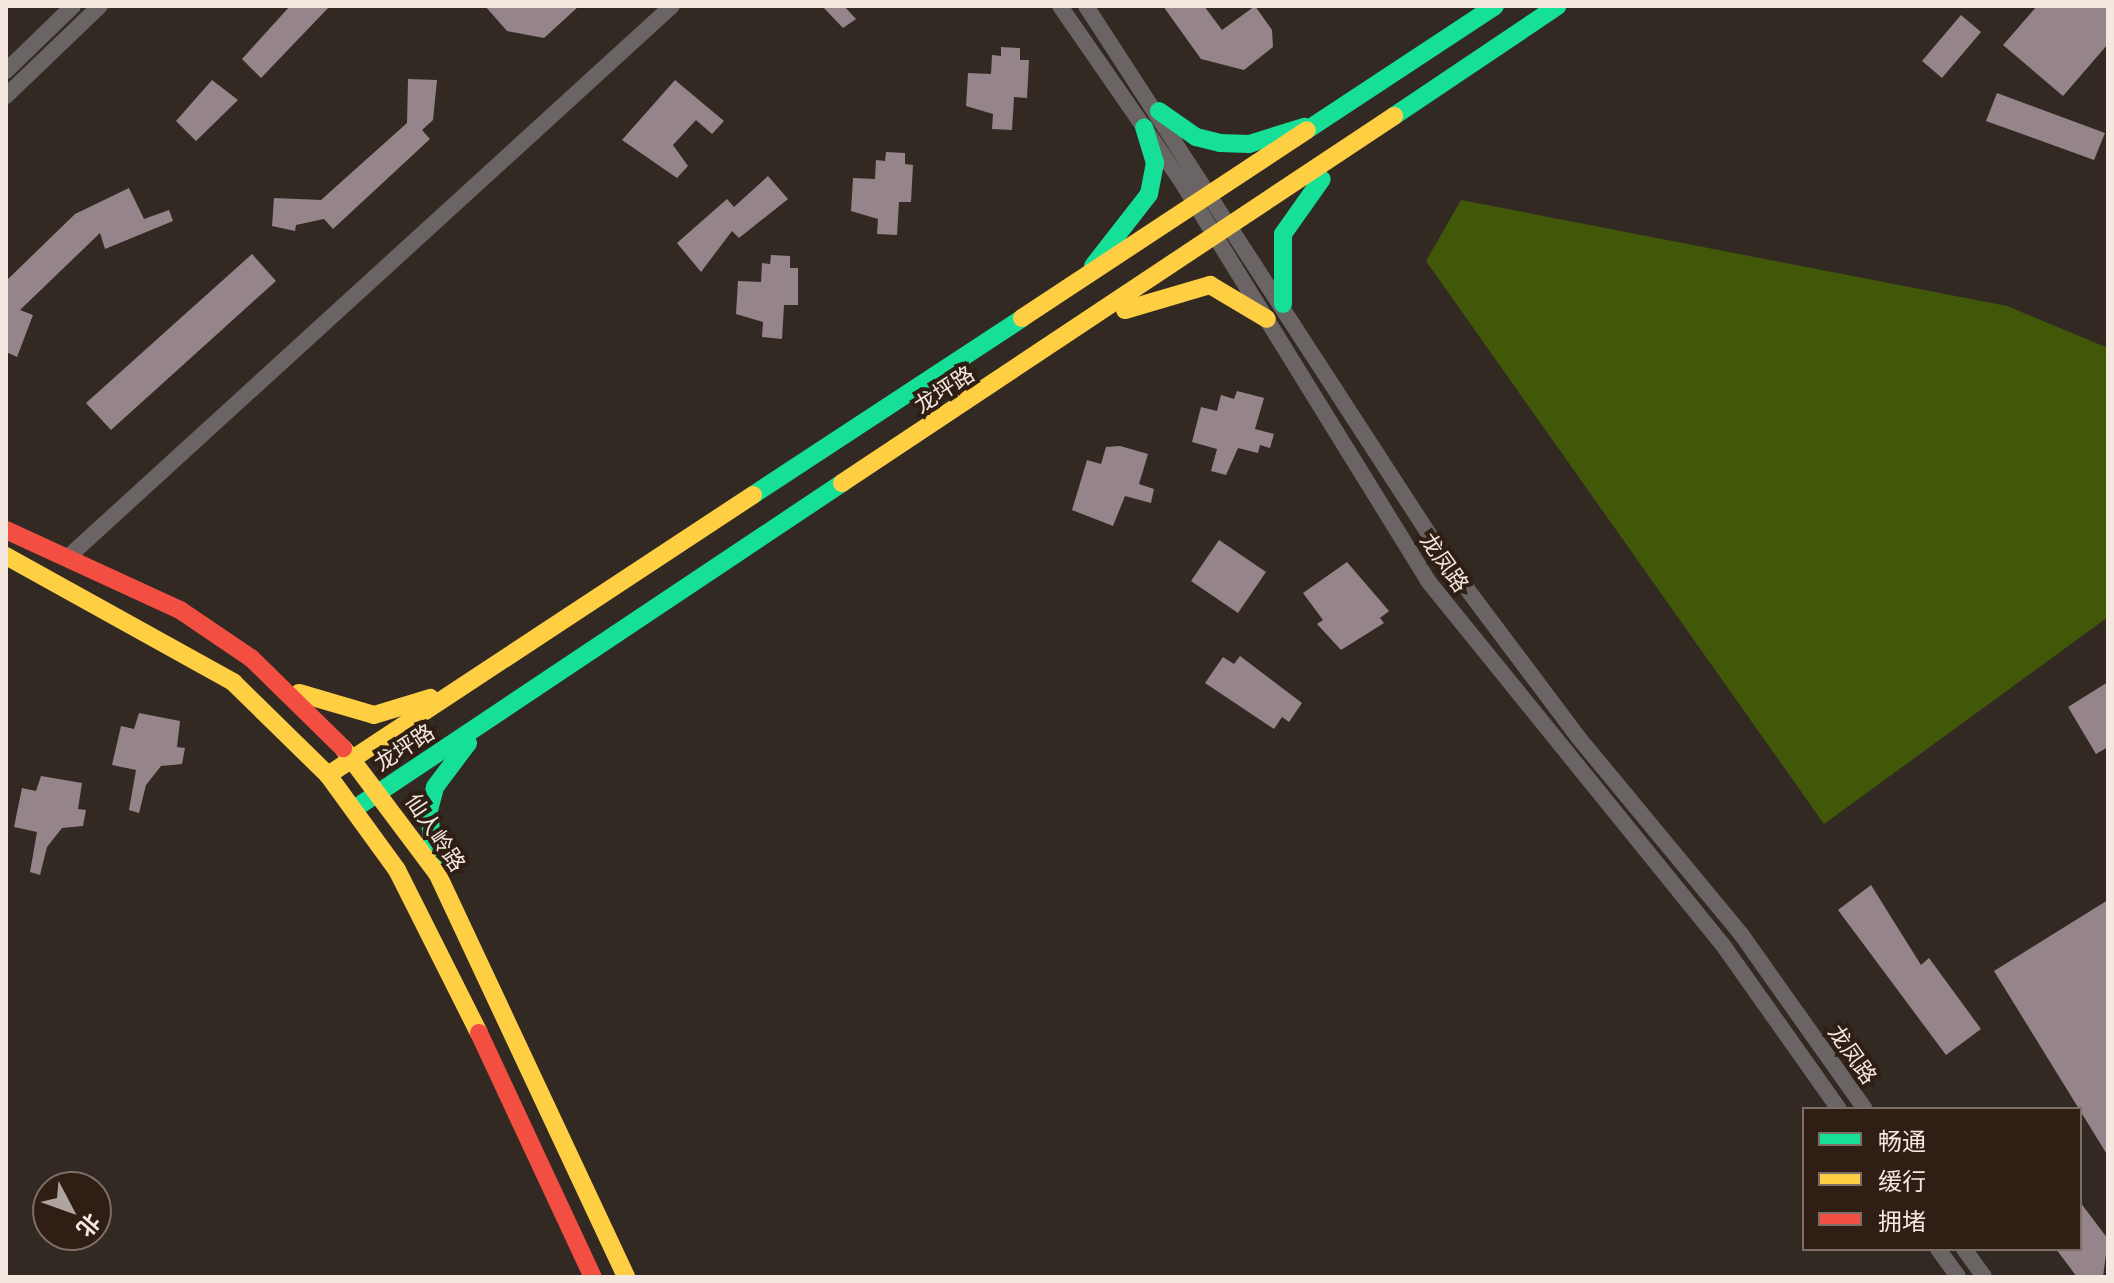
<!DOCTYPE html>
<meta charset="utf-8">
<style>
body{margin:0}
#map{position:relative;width:2114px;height:1283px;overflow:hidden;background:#332923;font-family:"IBM Plex Sans","Noto Sans SC",sans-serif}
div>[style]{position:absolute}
.forest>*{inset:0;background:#415809}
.building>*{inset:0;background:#95858b}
.street>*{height:16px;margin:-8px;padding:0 8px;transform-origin:8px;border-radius:8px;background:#6a6564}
.fast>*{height:18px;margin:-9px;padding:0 9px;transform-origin:9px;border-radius:9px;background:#16e098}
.slow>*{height:18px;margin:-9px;padding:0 9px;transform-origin:9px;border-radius:9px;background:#ffcf43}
.jam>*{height:18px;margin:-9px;padding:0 9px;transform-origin:9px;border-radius:9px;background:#f24e42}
span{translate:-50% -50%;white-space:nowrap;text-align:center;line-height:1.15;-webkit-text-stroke:8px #2f1e14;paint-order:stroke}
.street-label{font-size:22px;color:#f4e8e1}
.frame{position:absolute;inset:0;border:8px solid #f4e8e1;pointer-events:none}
.legend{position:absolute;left:1802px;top:1107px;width:280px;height:144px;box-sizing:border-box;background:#2f1e14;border:2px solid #7e6f66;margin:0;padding:10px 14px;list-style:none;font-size:24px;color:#f4e8e1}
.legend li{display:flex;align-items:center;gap:16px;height:40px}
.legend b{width:40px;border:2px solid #7e6f66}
.north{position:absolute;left:32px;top:1171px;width:80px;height:80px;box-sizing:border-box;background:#2f1e14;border:2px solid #7e6f66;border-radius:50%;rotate:131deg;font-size:22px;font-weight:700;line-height:32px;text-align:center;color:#f4e8e1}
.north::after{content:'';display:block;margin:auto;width:28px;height:36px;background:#b0a59e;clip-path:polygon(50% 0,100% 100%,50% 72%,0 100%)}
</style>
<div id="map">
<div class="forest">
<div style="clip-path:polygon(1461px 200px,2007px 306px,2108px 348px,2108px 617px,1824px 824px,1426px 261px)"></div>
</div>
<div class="building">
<div style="clip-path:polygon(290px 6px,330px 6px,261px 78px,242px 59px)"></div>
<div style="clip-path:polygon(485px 6px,579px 6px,544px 38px,507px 31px)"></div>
<div style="clip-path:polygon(822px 6px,844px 6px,856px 19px,843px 28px)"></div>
<div style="clip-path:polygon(1163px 6px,1204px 6px,1222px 30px,1255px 6px,1272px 30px,1273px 47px,1244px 70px,1201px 59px)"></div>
<div style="clip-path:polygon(2037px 6px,2108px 6px,2108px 44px,2063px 96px,2003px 45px)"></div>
<div style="clip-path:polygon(1961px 15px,1981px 32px,1942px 78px,1922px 61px)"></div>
<div style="clip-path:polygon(1001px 47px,1020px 48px,1020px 60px,1029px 60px,1027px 98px,1014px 97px,1012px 130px,992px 129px,993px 114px,966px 106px,968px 73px,991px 74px,992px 55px,1001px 56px)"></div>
<div style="clip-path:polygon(408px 79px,437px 80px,433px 120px,422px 130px,430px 139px,333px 229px,324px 219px,296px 225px,295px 231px,272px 226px,274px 198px,321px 200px,407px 123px)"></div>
<div style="clip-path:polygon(212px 80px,238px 100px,196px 141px,176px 121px)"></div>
<div style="clip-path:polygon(675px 80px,724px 121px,712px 134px,696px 120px,673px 145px,688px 166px,677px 178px,622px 140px)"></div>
<div style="clip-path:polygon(1997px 93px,2105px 133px,2094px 160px,1986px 121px)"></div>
<div style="clip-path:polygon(886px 152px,905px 153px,905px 164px,913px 165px,911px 202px,899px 202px,897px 235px,877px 234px,878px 219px,851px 211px,853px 178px,875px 179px,876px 160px,885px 161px)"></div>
<div style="clip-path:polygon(768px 176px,788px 199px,739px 238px,732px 231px,701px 272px,677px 243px,727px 199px,734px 207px)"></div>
<div style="clip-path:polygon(129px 188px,144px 219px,169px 210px,173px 221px,105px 249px,100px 233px,20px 310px,33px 315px,17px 357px,6px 352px,6px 281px,75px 214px)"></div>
<div style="clip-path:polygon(252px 254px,276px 281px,111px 430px,86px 403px)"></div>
<div style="clip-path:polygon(771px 255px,790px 256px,790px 268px,798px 268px,798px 305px,784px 305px,782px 339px,762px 337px,763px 322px,736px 314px,738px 281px,761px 282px,762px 263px,770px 264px)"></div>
<div style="clip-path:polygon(1237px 391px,1264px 398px,1255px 429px,1274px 434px,1270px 448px,1260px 445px,1258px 453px,1238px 448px,1226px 475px,1211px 471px,1217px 449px,1192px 442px,1201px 407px,1217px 411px,1221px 395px,1234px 399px)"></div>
<div style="clip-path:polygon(1120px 446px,1148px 454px,1139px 484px,1154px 489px,1151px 503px,1125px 496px,1113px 526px,1072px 510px,1087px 460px,1101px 464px,1106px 447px)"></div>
<div style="clip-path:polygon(1219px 540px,1266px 572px,1238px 613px,1191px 581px)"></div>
<div style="clip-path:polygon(1347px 562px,1389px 611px,1380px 618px,1384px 623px,1341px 650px,1317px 624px,1323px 620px,1303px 593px)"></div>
<div style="clip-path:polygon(1240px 656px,1302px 703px,1289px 722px,1282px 717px,1274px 729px,1205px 683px,1223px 657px,1234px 664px)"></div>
<div style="clip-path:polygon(2108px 682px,2108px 747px,2096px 754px,2068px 707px)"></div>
<div style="clip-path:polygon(139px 713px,180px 721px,177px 747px,185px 748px,182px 764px,161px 766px,146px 785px,139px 813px,129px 810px,136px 770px,112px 765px,121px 726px,134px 729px)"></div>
<div style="clip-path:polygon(41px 776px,82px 783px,78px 809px,86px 810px,83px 826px,62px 828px,47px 847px,40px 875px,30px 872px,37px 832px,14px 827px,22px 788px,36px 791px)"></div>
<div style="clip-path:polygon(1871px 885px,1921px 965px,1929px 958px,1981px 1029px,1946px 1055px,1838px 910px)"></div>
<div style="clip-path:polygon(2108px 900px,2108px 1156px,1994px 971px)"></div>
<div style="clip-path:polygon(2080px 1202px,2108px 1239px,2103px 1277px,2077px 1277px,2056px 1249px,2080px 1249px)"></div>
</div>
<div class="street">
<div style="left:1060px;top:6px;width:211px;rotate:55.3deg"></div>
<div style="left:1180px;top:179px;width:472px;rotate:58.3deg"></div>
<div style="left:1428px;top:581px;width:472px;rotate:51deg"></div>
<div style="left:1725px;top:948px;width:197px;rotate:54.7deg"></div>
<div style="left:1086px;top:6px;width:667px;rotate:57deg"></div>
<div style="left:1449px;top:565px;width:215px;rotate:53.1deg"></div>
<div style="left:1578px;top:737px;width:256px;rotate:50.4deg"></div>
<div style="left:1741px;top:934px;width:214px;rotate:54.7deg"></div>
<div style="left:6px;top:71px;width:93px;rotate:-44.1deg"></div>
<div style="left:6px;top:96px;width:130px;rotate:-43.8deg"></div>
<div style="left:67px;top:558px;width:819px;rotate:-42.38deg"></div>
<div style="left:1938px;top:1249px;width:34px;rotate:54deg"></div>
<div style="left:1964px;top:1249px;width:34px;rotate:54deg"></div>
</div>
<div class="fast">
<div style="left:1159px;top:111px;width:45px;rotate:35.1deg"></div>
<div style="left:1196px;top:137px;width:25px;rotate:14deg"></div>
<div style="left:1220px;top:143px;width:29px;rotate:2deg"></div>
<div style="left:1249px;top:144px;width:58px;rotate:-17.2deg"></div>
<div style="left:1394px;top:116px;width:197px;rotate:-33.9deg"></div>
<div style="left:1307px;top:130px;width:225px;rotate:-33.4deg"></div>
<div style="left:1093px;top:266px;width:91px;rotate:-52.1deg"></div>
<div style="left:1149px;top:194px;width:32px;rotate:-79deg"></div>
<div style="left:1155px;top:163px;width:37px;rotate:-107deg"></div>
<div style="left:1283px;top:304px;width:70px;rotate:-90deg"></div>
<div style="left:1283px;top:234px;width:67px;rotate:-54.7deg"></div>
<div style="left:753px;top:495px;width:322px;rotate:-33.3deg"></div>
<div style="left:354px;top:809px;width:587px;rotate:-33.74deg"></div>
<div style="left:434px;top:860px;width:50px;rotate:-95.7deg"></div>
<div style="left:429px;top:810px;width:24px;rotate:-75deg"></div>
<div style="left:435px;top:787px;width:55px;rotate:-53.1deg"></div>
</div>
<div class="slow">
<div style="left:1125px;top:310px;width:89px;rotate:-16.4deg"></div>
<div style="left:1210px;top:285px;width:66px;rotate:30.8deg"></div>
<div style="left:1022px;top:318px;width:341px;rotate:-33.4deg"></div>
<div style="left:842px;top:483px;width:663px;rotate:-33.62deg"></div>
<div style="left:6px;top:556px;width:260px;rotate:29deg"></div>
<div style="left:233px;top:682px;width:133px;rotate:44.4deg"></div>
<div style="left:328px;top:775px;width:117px;rotate:54deg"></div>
<div style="left:397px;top:870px;width:182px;rotate:63.3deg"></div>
<div style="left:299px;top:693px;width:78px;rotate:16.3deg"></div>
<div style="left:374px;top:715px;width:59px;rotate:-16.9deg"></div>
<div style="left:343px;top:748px;width:156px;rotate:53.1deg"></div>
<div style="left:437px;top:873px;width:446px;rotate:64.9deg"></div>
<div style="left:328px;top:775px;width:509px;rotate:-33.38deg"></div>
</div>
<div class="jam">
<div style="left:6px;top:530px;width:192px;rotate:24.7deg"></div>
<div style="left:180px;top:610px;width:86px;rotate:34.1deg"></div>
<div style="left:251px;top:658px;width:129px;rotate:44.4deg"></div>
<div style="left:479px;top:1033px;width:269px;rotate:65deg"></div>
</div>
<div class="street-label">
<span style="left:944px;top:389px;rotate:-33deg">龙坪路</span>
<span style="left:1445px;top:562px;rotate:55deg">龙凤路</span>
<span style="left:404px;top:747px;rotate:-33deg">龙坪路</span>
<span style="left:436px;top:832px;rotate:56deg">仙人岭路</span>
<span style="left:1853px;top:1054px;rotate:55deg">龙凤路</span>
</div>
<div class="frame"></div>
<ul class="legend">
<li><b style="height:10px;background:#16e098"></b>畅通</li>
<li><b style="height:10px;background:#ffcf43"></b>缓行</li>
<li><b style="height:10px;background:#f24e42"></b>拥堵</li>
</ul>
<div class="north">北</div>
</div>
